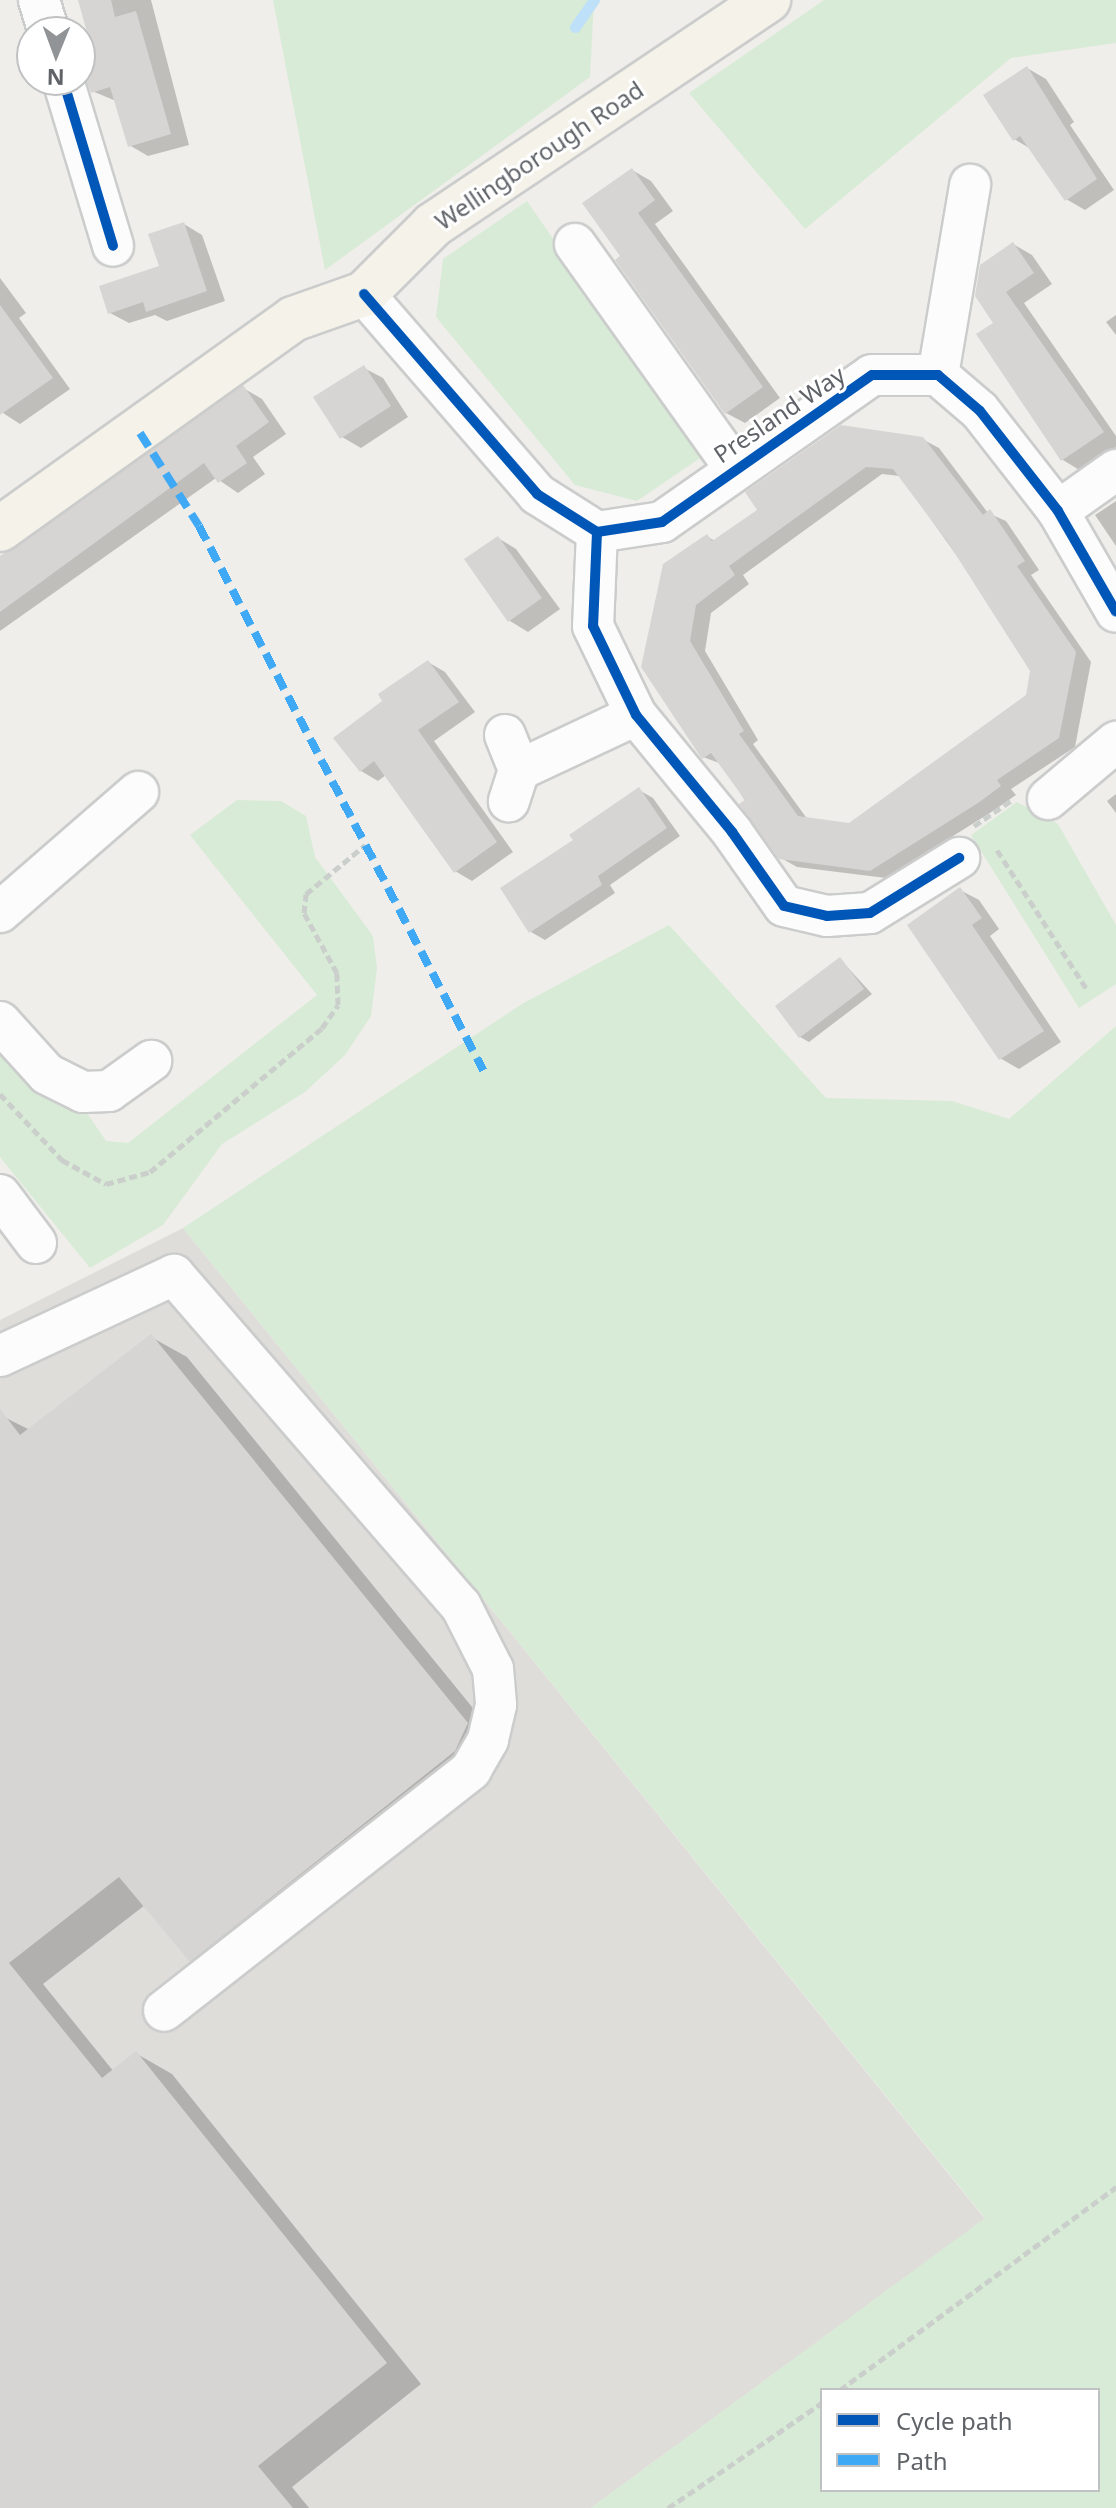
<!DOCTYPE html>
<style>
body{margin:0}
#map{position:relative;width:1116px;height:2508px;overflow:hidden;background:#efeeea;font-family:"Noto Sans",sans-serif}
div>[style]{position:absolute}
.industrial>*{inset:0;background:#dfddda}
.green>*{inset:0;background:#d8ebd6}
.shadow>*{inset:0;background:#0003}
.stream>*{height:11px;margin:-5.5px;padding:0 5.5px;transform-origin:5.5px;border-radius:5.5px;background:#bfe0f9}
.building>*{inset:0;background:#d6d5d3}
.path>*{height:5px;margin-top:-2.5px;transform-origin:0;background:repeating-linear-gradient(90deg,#cacfcc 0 8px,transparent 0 12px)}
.roads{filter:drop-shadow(2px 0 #cbcccc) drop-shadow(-2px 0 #cbcccc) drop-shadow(0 2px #cbcccc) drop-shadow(0 -2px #cbcccc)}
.minor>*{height:40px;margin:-20px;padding:0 20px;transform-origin:20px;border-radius:20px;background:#fdfcfc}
.major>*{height:44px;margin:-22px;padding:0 22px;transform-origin:22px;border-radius:22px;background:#f4f2e9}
.quiet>*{height:8px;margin-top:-4px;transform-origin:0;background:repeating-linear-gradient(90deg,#3fa9f5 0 16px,transparent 0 24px)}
.cycleway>*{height:10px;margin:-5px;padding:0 5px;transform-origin:5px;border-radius:5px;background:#0057b8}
span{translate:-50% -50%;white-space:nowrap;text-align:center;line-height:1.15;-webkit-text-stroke:6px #fff;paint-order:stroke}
.street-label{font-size:24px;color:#5f6368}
.legend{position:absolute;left:820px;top:2388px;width:280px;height:104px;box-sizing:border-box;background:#fff;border:2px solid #bfc1c3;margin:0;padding:10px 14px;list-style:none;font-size:24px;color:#5f6368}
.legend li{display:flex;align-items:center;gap:16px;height:40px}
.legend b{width:40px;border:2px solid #bfc1c3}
.north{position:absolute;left:16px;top:16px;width:80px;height:80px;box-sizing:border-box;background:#fff;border:2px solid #bfc1c3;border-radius:50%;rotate:181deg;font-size:22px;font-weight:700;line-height:32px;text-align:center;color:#5f6368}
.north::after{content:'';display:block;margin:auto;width:28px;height:36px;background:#919496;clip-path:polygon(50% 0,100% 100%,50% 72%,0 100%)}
</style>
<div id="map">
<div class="industrial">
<div style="clip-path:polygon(183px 1228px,985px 2219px,591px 2508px,0 2508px,0 1320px)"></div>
</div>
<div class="green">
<div style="clip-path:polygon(273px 0,594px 0,590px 77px,325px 270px)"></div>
<div style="clip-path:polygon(824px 0,1116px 0,1116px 43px,1011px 58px,805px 229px,689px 93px)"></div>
<div style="clip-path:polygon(527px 201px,703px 456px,637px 501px,575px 485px,436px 317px,443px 259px)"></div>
<div style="clip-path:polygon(237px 800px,281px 801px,306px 816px,315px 857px,373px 936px,377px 969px,371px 1016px,345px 1055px,305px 1092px,222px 1144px,163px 1225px,90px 1268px,0 1157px,0 1048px,78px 1100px,106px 1141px,128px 1143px,317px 995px,190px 835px)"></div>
<div style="clip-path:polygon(1017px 802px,1058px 824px,1116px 925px,1116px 984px,1079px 1008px,971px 835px)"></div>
<div style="clip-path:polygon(evenodd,669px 925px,826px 1098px,952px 1101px,1009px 1119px,1116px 1026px,1116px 2508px,591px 2508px,985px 2218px,183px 1228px,522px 1004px,669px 925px,822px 2390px,1098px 2390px,1098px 2490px,822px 2490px,822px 2390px)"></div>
</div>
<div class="shadow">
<div style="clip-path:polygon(80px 0,151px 0,189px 145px,148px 156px,129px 145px,116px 101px,92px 91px,81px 64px,96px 60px)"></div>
<div style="clip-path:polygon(1027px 68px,1046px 79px,1074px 122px,1070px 125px,1114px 190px,1085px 210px,1066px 199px,1031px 149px,1014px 139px)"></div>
<div style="clip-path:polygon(632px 170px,651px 181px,673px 211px,655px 224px,780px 398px,745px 423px,726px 413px,623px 257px)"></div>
<div style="clip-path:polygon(184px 224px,202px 235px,225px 301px,167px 321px,155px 315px,129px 323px,110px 313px,161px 267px)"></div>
<div style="clip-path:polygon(1013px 244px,1032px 255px,1052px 284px,1024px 303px,1116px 436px,1116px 447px,1081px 471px,1063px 460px,996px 323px)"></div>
<div style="clip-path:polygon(0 278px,26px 313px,19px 318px,70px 389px,20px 424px,0 411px)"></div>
<div style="clip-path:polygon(1116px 315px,1116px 335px,1106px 322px)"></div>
<div style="clip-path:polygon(364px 368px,383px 378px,408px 417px,361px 448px,342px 437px)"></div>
<div style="clip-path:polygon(243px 388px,262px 399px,286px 434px,253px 457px,265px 474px,238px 493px,216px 478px,0 631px,0 558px)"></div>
<div style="clip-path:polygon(evenodd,922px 439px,939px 448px,988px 513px,1006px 521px,1039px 570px,1031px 575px,1091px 662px,1075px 747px,1011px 789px,1016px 795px,993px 811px,886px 878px,797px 867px,781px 858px,722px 764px,703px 757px,644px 667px,708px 537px,715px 541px,922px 439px,882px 474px,900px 476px,1004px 622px,1032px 671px,1028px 697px,849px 825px,808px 820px,753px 744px,758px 740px,705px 651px,711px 613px,749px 584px,743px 575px,882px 474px)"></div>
<div style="clip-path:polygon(1116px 501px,1116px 546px,1095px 515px)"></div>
<div style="clip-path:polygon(498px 538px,516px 549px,560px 609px,528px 632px,510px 621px,467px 560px)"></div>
<div style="clip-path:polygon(428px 662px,445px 672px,475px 712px,434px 741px,513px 852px,472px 881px,455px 871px,386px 775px,378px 781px,361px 771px)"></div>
<div style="clip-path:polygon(639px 790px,653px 798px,680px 836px,610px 885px,615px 893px,545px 940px,531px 932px,576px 841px)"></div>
<div style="clip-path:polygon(1116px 794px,1116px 813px,1107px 801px)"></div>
<div style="clip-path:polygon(960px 890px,979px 900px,999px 929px,990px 936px,1061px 1042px,1019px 1069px,1000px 1058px)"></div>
<div style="clip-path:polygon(840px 959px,872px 994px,809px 1042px,800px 1037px)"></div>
<div style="clip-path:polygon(151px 1337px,187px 1357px,503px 1745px,227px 1980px,191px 1960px,145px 1905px,43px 1984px,114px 2072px,137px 2054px,172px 2074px,421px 2384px,292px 2487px,309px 2508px,0 2508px,0 1415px,30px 1430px)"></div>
</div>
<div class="stream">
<div style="left:575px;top:27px;width:33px;rotate:-55deg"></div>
</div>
<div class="building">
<div style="clip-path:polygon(78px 0,111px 0,115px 17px,136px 11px,171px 134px,128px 147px,110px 87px,91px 93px,80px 65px,94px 58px)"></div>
<div style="clip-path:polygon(1027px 66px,1097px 179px,1065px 201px,1020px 136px,1013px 141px,983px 95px)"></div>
<div style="clip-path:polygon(632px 168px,655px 200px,638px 213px,763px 387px,725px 414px,615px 260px,620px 256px,582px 203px)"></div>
<div style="clip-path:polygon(184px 222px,207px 291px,146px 312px,143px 302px,108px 314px,99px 286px,159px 266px,148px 234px)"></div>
<div style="clip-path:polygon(1013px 242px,1034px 273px,1006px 292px,1104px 432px,1061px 461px,976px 334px,993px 323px,975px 296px,980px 265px)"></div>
<div style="clip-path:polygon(0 305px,53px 378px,0 415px)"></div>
<div style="clip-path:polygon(364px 365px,391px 406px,340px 439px,313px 397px)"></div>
<div style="clip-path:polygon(243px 385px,269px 422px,236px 446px,247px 463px,218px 483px,204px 463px,0 612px,0 556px)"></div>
<div style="clip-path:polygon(evenodd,841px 425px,923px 437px,983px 515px,990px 509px,1025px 561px,1017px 566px,1076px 652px,1059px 738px,997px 780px,1001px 786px,978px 803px,870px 871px,779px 859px,739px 804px,745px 800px,711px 753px,702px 759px,641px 667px,663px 564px,707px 534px,712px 541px,757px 510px,745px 492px,841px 425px,866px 467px,893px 469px,947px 541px,1030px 671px,1026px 695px,849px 823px,798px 816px,739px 734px,744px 731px,690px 641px,696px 605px,735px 575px,729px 566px,866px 467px)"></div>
<div style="clip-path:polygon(498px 536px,542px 598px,508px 622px,464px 559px)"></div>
<div style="clip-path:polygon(428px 660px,459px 702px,418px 730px,497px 842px,454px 873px,374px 761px,360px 772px,333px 738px,382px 701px,378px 694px)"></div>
<div style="clip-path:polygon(639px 787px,667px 828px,598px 876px,602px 885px,529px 933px,500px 888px,573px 840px,569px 835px)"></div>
<div style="clip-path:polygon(960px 887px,982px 918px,972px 925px,1044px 1031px,999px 1060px,907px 925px)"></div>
<div style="clip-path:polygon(840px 957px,864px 989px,799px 1038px,775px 1006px)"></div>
<div style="clip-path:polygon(151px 1334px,468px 1723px,455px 1751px,190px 1962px,119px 1877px,9px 1963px,102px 2078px,136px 2051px,387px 2363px,258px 2466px,293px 2508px,0 2508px,0 1409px,20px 1435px)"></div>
</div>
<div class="path">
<div style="left:974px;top:826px;width:46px;rotate:-34.4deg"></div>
<div style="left:997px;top:850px;width:168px;rotate:57.2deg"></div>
<div style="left:0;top:1094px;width:91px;rotate:46.8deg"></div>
<div style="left:62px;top:1160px;width:50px;rotate:28.6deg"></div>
<div style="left:106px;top:1184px;width:46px;rotate:-15.3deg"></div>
<div style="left:150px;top:1172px;width:224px;rotate:-39.9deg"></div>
<div style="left:322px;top:1028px;width:28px;rotate:-55deg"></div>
<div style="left:338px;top:1005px;width:32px;rotate:-92deg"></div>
<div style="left:337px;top:973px;width:68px;rotate:-118.8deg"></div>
<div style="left:304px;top:913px;width:19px;rotate:-84deg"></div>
<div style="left:306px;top:894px;width:77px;rotate:-39.7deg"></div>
<div style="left:840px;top:2390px;width:343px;rotate:-36.3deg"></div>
<div style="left:668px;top:2508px;width:186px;rotate:-34.3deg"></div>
</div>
<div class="roads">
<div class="minor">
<div style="left:39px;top:0;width:34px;rotate:73deg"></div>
<div style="left:63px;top:80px;width:173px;rotate:73.2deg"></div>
<div style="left:575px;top:244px;width:274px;rotate:54.5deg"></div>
<div style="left:364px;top:294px;width:264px;rotate:49.1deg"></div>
<div style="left:537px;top:494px;width:71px;rotate:32.3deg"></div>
<div style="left:597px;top:532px;width:94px;rotate:92.4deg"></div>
<div style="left:593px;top:626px;width:99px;rotate:64.2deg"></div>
<div style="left:636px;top:715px;width:151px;rotate:50.6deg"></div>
<div style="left:732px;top:832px;width:90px;rotate:54.9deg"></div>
<div style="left:784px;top:906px;width:44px;rotate:13.1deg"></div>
<div style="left:827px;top:916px;width:43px;rotate:-4deg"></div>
<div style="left:870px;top:913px;width:105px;rotate:-31.7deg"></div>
<div style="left:938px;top:375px;width:193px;rotate:-80.4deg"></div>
<div style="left:1058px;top:511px;width:71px;rotate:-35.3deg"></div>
<div style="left:597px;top:532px;width:66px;rotate:-8.7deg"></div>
<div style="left:662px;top:522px;width:256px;rotate:-35deg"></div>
<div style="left:872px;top:375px;width:66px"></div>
<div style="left:938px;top:375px;width:55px;rotate:40.6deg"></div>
<div style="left:980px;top:411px;width:127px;rotate:52deg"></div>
<div style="left:1058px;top:511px;width:116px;rotate:60.1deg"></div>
<div style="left:505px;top:735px;width:38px;rotate:68deg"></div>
<div style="left:519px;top:770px;width:33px;rotate:108deg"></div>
<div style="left:519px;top:770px;width:129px;rotate:-25.2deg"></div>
<div style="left:1048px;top:799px;width:89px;rotate:-40deg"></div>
<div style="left:0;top:912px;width:183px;rotate:-41deg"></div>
<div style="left:0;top:1022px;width:70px;rotate:47.9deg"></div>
<div style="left:47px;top:1074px;width:40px;rotate:26.6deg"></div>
<div style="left:83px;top:1092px;width:26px;rotate:-2deg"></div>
<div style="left:109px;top:1091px;width:52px;rotate:-35.5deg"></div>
<div style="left:0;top:1195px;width:60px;rotate:53.1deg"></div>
<div style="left:0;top:1356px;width:192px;rotate:-25deg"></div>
<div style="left:174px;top:1275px;width:438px;rotate:49.1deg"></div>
<div style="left:461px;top:1606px;width:71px;rotate:63.1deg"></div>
<div style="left:493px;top:1669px;width:36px;rotate:85deg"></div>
<div style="left:496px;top:1705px;width:36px;rotate:103deg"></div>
<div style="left:488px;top:1740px;width:34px;rotate:120deg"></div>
<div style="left:471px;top:1770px;width:390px;rotate:141.9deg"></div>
</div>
<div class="major">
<div style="left:0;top:529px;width:360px;rotate:-35.6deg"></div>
<div style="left:293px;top:319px;width:75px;rotate:-19.4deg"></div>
<div style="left:364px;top:294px;width:98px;rotate:-45deg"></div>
<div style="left:433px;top:225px;width:404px;rotate:-33.9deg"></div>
</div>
</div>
<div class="quiet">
<div style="left:140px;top:433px;width:110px;rotate:57.6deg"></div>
<div style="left:199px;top:526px;width:614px;rotate:62.43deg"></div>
</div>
<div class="cycleway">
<div style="left:63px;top:80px;width:173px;rotate:73.2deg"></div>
<div style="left:364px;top:294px;width:264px;rotate:49.1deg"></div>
<div style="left:537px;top:494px;width:71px;rotate:32.3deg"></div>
<div style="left:597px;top:532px;width:94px;rotate:92.4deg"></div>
<div style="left:593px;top:626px;width:99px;rotate:64.2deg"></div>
<div style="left:636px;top:715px;width:151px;rotate:50.6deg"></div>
<div style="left:732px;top:832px;width:90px;rotate:54.9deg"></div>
<div style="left:784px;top:906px;width:44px;rotate:13.1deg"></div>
<div style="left:827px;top:916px;width:43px;rotate:-4deg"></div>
<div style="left:870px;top:913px;width:105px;rotate:-31.7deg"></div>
<div style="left:597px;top:532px;width:66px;rotate:-8.7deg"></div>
<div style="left:662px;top:522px;width:256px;rotate:-35deg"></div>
<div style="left:872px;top:375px;width:66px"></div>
<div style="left:938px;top:375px;width:55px;rotate:40.6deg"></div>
<div style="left:980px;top:411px;width:127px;rotate:52deg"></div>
<div style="left:1058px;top:511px;width:116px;rotate:60.1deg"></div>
</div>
<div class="street-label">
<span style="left:539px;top:155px;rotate:-34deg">Wellingborough Road</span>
<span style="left:779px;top:414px;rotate:-34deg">Presland Way</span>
</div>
<ul class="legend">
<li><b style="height:10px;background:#0057b8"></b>Cycle path</li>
<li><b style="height:10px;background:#3fa9f5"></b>Path</li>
</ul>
<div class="north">N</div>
</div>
